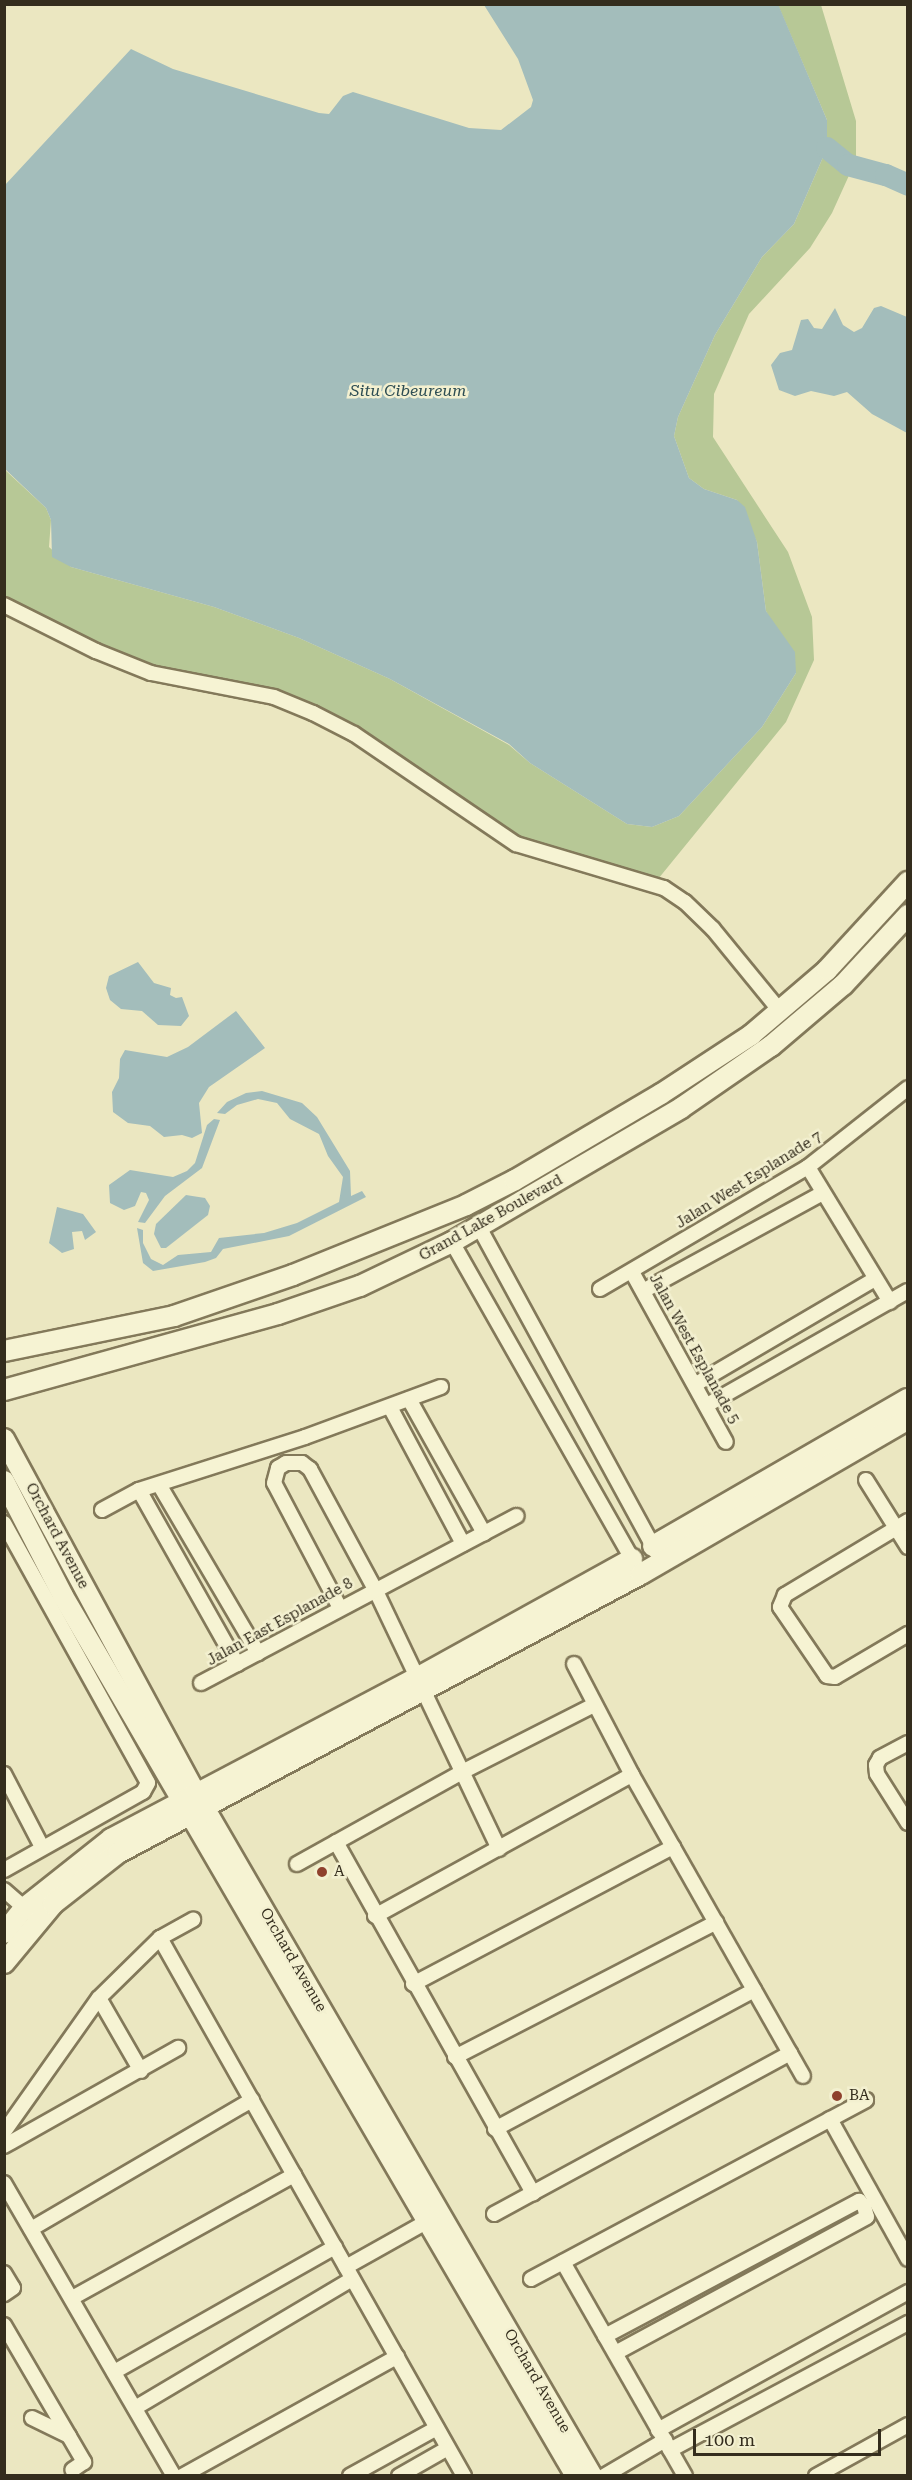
<!DOCTYPE html>
<style>
body{margin:0}
#map{position:relative;width:912px;height:2480px;overflow:hidden;background:#ebe7c1;font-family:"Roboto Serif",serif}
div>[style]{position:absolute}
.green>*{inset:0;background:#b7c896}
.water>*{inset:0;background:#a3bdbb}
.river>*{height:22px;margin:-11px;padding:0 11px;transform-origin:11px;border-radius:11px;background:#a3bdbb}
.roads{filter:drop-shadow(2px 0 #83795a) drop-shadow(-2px 0 #83795a) drop-shadow(0 2px #83795a) drop-shadow(0 -2px #83795a)}
.street>*{height:14px;margin:-7px;padding:0 7px;transform-origin:7px;border-radius:7px;background:#f6f3d3}
.secondary>*{height:20px;margin:-10px;padding:0 10px;transform-origin:10px;border-radius:10px;background:#f6f3d3}
.dots>*{width:16px;height:16px;translate:-50% -50%;box-sizing:border-box;border:3px solid #f3f0d0;border-radius:50%}
span{translate:-50% -50%;white-space:nowrap;text-align:center;line-height:1.15;-webkit-text-stroke:5px #f3f0d0;paint-order:stroke}
.street-label{font-size:15px;color:#342d1d}
.poi-label{font-size:15px;color:#342d1d}
.left{translate:0 -50%;text-align:left}
.water-label{font-size:16px;color:#2d4d53;font-style:italic}
.frame{position:absolute;inset:0;border:6px solid #342d1d;pointer-events:none}
.scale{position:absolute;left:693px;top:2429px;width:188px;height:27px;box-sizing:border-box;border:3px solid #342d1d;border-top:0;padding-left:8px;font-size:18px;line-height:21px;white-space:nowrap;color:#342d1d;-webkit-text-stroke:4px #f3f0d0;paint-order:stroke}
</style>
<div id="map">
<div class="green">
<div style="clip-path:polygon(778px 5px,821px 5px,856px 121px,856px 160px,832px 213px,810px 248px,749px 314px,714px 394px,713px 437px,788px 552px,812px 617px,814px 660px,786px 722px,654px 884px,516px 844px,313px 713px,151px 673px,5px 605px,4px 469px,46px 508px,51px 520px,49px 547px,71px 567px,214px 607px,299px 638px,390px 679px,509px 745px,530px 763px,627px 824px,652px 827px,679px 816px,762px 727px,796px 673px,766px 611px,757px 542px,737px 500px,704px 489px,689px 478px,674px 436px,678px 417px,715px 335px,762px 257px,794px 224px,827px 148px,827px 120px)"></div>
</div>
<div class="water">
<div style="clip-path:polygon(778px 4px,827px 120px,827px 148px,794px 224px,762px 257px,715px 335px,678px 417px,674px 436px,689px 478px,704px 489px,737px 500px,745px 507px,757px 542px,766px 611px,795px 652px,796px 673px,762px 727px,679px 816px,652px 827px,627px 824px,530px 763px,509px 744px,390px 679px,299px 638px,214px 607px,71px 567px,52px 557px,51px 520px,46px 508px,5px 469px,5px 185px,131px 49px,173px 69px,319px 113px,329px 114px,343px 96px,353px 92px,469px 128px,501px 130px,531px 107px,533px 100px,518px 59px,484px 5px)"></div>
<div style="clip-path:polygon(881px 306px,907px 317px,907px 433px,872px 414px,847px 392px,834px 396px,811px 391px,795px 396px,779px 390px,771px 365px,780px 353px,792px 350px,801px 320px,808px 319px,814px 328px,822px 329px,835px 308px,843px 325px,854px 332px,862px 328px,874px 308px)"></div>
<div style="clip-path:polygon(138px 962px,154px 983px,171px 988px,170px 995px,176px 998px,182px 997px,189px 1016px,181px 1026px,158px 1025px,142px 1011px,121px 1009px,110px 1000px,106px 988px,109px 976px)"></div>
<div style="clip-path:polygon(236px 1011px,265px 1048px,209px 1087px,199px 1103px,202px 1133px,192px 1138px,182px 1135px,164px 1137px,150px 1126px,128px 1123px,113px 1112px,112px 1092px,119px 1078px,120px 1059px,125px 1050px,167px 1057px,188px 1047px)"></div>
<div style="clip-path:polygon(262px 1091px,302px 1103px,317px 1117px,350px 1171px,351px 1196px,362px 1191px,366px 1197px,289px 1236px,223px 1249px,216px 1258px,205px 1262px,153px 1271px,143px 1263px,137px 1228px,143px 1230px,143px 1243px,151px 1259px,163px 1265px,178px 1255px,211px 1252px,219px 1238px,264px 1233px,297px 1223px,339px 1202px,343px 1177px,328px 1156px,319px 1134px,290px 1119px,277px 1103px,258px 1099px,237px 1105px,225px 1114px,217px 1113px,227px 1102px,246px 1093px)"></div>
<div style="clip-path:polygon(214px 1119px,220px 1120px,202px 1168px,165px 1196px,145px 1223px,138px 1222px,149px 1200px,146px 1193px,141px 1192px,135px 1206px,124px 1210px,110px 1203px,109px 1185px,130px 1170px,173px 1177px,187px 1171px,195px 1163px,207px 1125px)"></div>
<div style="clip-path:polygon(186px 1195px,205px 1198px,210px 1206px,208px 1215px,166px 1248px,161px 1248px,154px 1234px,156px 1224px)"></div>
<div style="clip-path:polygon(57px 1207px,83px 1214px,96px 1232px,85px 1240px,82px 1231px,72px 1232px,74px 1249px,62px 1253px,49px 1243px)"></div>
</div>
<div class="river">
<div style="left:827px;top:148px;width:27px;rotate:39deg"></div>
<div style="left:848px;top:165px;width:39px;rotate:15deg"></div>
<div style="left:886px;top:175px;width:24px;rotate:24deg"></div>
</div>
<div class="roads">
<div class="street">
<div style="left:4px;top:605px;width:103px;rotate:26.6deg"></div>
<div style="left:96px;top:651px;width:59px;rotate:21.8deg"></div>
<div style="left:151px;top:673px;width:125px;rotate:11deg"></div>
<div style="left:274px;top:697px;width:42px;rotate:22.3deg"></div>
<div style="left:313px;top:713px;width:46px;rotate:27.1deg"></div>
<div style="left:354px;top:734px;width:196px;rotate:34.2deg"></div>
<div style="left:516px;top:844px;width:154px;rotate:16.6deg"></div>
<div style="left:664px;top:888px;width:25px;rotate:34deg"></div>
<div style="left:685px;top:902px;width:39px;rotate:44deg"></div>
<div style="left:713px;top:929px;width:106px;rotate:50.7deg"></div>
<div style="left:808px;top:1167px;width:158px;rotate:58.7deg"></div>
<div style="left:479px;top:1227px;width:370px;rotate:61.4deg"></div>
<div style="left:452px;top:1242px;width:373px;rotate:60.4deg"></div>
<div style="left:632px;top:1272px;width:194px;rotate:61.1deg"></div>
<div style="left:600px;top:1289px;width:241px;rotate:-30.4deg"></div>
<div style="left:808px;top:1167px;width:127px;rotate:-38.3deg"></div>
<div style="left:643px;top:1291px;width:205px;rotate:-28.6deg"></div>
<div style="left:696px;top:1384px;width:208px;rotate:-30.4deg"></div>
<div style="left:409px;top:1399px;width:154px;rotate:60.8deg"></div>
<div style="left:707px;top:1405px;width:231px;rotate:-29.6deg"></div>
<div style="left:390px;top:1407px;width:155px;rotate:61.9deg"></div>
<div style="left:866px;top:1480px;width:79px;rotate:57.9deg"></div>
<div style="left:160px;top:1486px;width:194px;rotate:59.6deg"></div>
<div style="left:139px;top:1490px;width:200px;rotate:60.6deg"></div>
<div style="left:102px;top:1510px;width:42px;rotate:-28.4deg"></div>
<div style="left:139px;top:1490px;width:174px;rotate:-17.7deg"></div>
<div style="left:305px;top:1437px;width:145px;rotate:-20.2deg"></div>
<div style="left:908px;top:1521px;width:144px;rotate:149deg"></div>
<div style="left:785px;top:1595px;width:13px;rotate:113deg"></div>
<div style="left:780px;top:1607px;width:83px;rotate:55.7deg"></div>
<div style="left:827px;top:1676px;width:8px;rotate:7deg"></div>
<div style="left:835px;top:1677px;width:85px;rotate:-30.5deg"></div>
<div style="left:4px;top:1523px;width:297px;rotate:61deg"></div>
<div style="left:148px;top:1783px;width:10px;rotate:119deg"></div>
<div style="left:143px;top:1792px;width:159px;rotate:150.7deg"></div>
<div style="left:340px;top:1608px;width:141px;rotate:-117.8deg"></div>
<div style="left:274px;top:1483px;width:16px;rotate:-75deg"></div>
<div style="left:278px;top:1468px;width:9px;rotate:-32deg"></div>
<div style="left:286px;top:1463px;width:16px"></div>
<div style="left:302px;top:1463px;width:10px;rotate:37deg"></div>
<div style="left:310px;top:1469px;width:136px;rotate:61.6deg"></div>
<div style="left:375px;top:1589px;width:288px;rotate:64.5deg"></div>
<div style="left:574px;top:1664px;width:125px;rotate:62.4deg"></div>
<div style="left:632px;top:1775px;width:346px;rotate:60.4deg"></div>
<div style="left:201px;top:1683px;width:357px;rotate:-27.9deg"></div>
<div style="left:908px;top:1743px;width:32px;rotate:152deg"></div>
<div style="left:880px;top:1758px;width:8px;rotate:120deg"></div>
<div style="left:876px;top:1765px;width:9px;rotate:84deg"></div>
<div style="left:877px;top:1774px;width:58px;rotate:57.7deg"></div>
<div style="left:4px;top:1774px;width:82px;rotate:62.5deg"></div>
<div style="left:336px;top:1842px;width:403px;rotate:60.7deg"></div>
<div style="left:297px;top:1864px;width:189px;rotate:-29.1deg"></div>
<div style="left:462px;top:1772px;width:148px;rotate:-26.9deg"></div>
<div style="left:4px;top:1890px;width:35px;rotate:41deg"></div>
<div style="left:375px;top:1916px;width:293px;rotate:-28.8deg"></div>
<div style="left:160px;top:1938px;width:618px;rotate:60.53deg"></div>
<div style="left:413px;top:1984px;width:294px;rotate:-27.8deg"></div>
<div style="left:99px;top:1998px;width:84px;rotate:60.1deg"></div>
<div style="left:455px;top:2057px;width:294px;rotate:-27.3deg"></div>
<div style="left:830px;top:2119px;width:160px;rotate:60.9deg"></div>
<div style="left:495px;top:2129px;width:294px;rotate:-28.2deg"></div>
<div style="left:4px;top:2132px;width:164px;rotate:-54.7deg"></div>
<div style="left:99px;top:1998px;width:86px;rotate:-44.5deg"></div>
<div style="left:160px;top:1938px;width:38px;rotate:-29deg"></div>
<div style="left:4px;top:2146px;width:200px;rotate:-29.4deg"></div>
<div style="left:4px;top:2183px;width:339px;rotate:59.9deg"></div>
<div style="left:494px;top:2214px;width:337px;rotate:-28.5deg"></div>
<div style="left:31px;top:2229px;width:256px;rotate:-30.3deg"></div>
<div style="left:563px;top:2262px;width:246px;rotate:60.3deg"></div>
<div style="left:346px;top:2267px;width:102px;rotate:-29.3deg"></div>
<div style="left:4px;top:2273px;width:17px;rotate:59deg"></div>
<div style="left:13px;top:2288px;width:11px;rotate:146deg"></div>
<div style="left:531px;top:2279px;width:380px;rotate:-28.1deg"></div>
<div style="left:72px;top:2298px;width:254px;rotate:-29deg"></div>
<div style="left:4px;top:2325px;width:159px;rotate:59.7deg"></div>
<div style="left:84px;top:2462px;width:14px;rotate:146deg"></div>
<div style="left:605px;top:2336px;width:288px;rotate:-28deg"></div>
<div style="left:859px;top:2201px;width:7px;rotate:45deg"></div>
<div style="left:864px;top:2206px;width:11px;rotate:75deg"></div>
<div style="left:867px;top:2217px;width:286px;rotate:151.6deg"></div>
<div style="left:114px;top:2372px;width:254px;rotate:-29.5deg"></div>
<div style="left:135px;top:2408px;width:252px;rotate:-30.7deg"></div>
<div style="left:32px;top:2418px;width:41px;rotate:25.9deg"></div>
<div style="left:658px;top:2430px;width:286px;rotate:-28.9deg"></div>
<div style="left:670px;top:2450px;width:270px;rotate:-28.1deg"></div>
<div style="left:182px;top:2476px;width:246px;rotate:-29deg"></div>
<div style="left:350px;top:2476px;width:99px;rotate:-28.9deg"></div>
<div style="left:399px;top:2476px;width:56px;rotate:-29.7deg"></div>
<div style="left:604px;top:2476px;width:71px;rotate:-30.5deg"></div>
<div style="left:816px;top:2476px;width:105px;rotate:-29deg"></div>
</div>
<div class="secondary">
<div style="left:4px;top:1351px;width:174px;rotate:-11.6deg"></div>
<div style="left:174px;top:1316px;width:126px;rotate:-19deg"></div>
<div style="left:293px;top:1275px;width:187px;rotate:-22deg"></div>
<div style="left:466px;top:1205px;width:55px;rotate:-27deg"></div>
<div style="left:515px;top:1180px;width:169px;rotate:-30.5deg"></div>
<div style="left:661px;top:1094px;width:108px;rotate:-33.2deg"></div>
<div style="left:751px;top:1035px;width:100px;rotate:-40.5deg"></div>
<div style="left:827px;top:970px;width:120px;rotate:-47.4deg"></div>
<div style="left:4px;top:1390px;width:284px;rotate:-15.5deg"></div>
<div style="left:278px;top:1314px;width:87px;rotate:-18.9deg"></div>
<div style="left:360px;top:1286px;width:102px;rotate:-25.6deg"></div>
<div style="left:452px;top:1242px;width:265px;rotate:-30.3deg"></div>
<div style="left:681px;top:1108px;width:109px;rotate:-34.6deg"></div>
<div style="left:771px;top:1046px;width:94px;rotate:-40.3deg"></div>
<div style="left:843px;top:985px;width:96px;rotate:-47.1deg"></div>
<div style="left:4px;top:1439px;width:401px;rotate:61.6deg"></div>
<div style="left:195px;top:1792px;width:791px;rotate:59.87deg"></div>
<div style="left:4px;top:1481px;width:129px;rotate:62.8deg"></div>
<div style="left:63px;top:1596px;width:1019px;rotate:59.76deg"></div>
<div style="left:653px;top:1546px;width:294px;rotate:-30deg"></div>
<div style="left:4px;top:1933px;width:32px;rotate:-51deg"></div>
<div style="left:24px;top:1908px;width:111px;rotate:-38.4deg"></div>
<div style="left:111px;top:1839px;width:346px;rotate:-27.8deg"></div>
<div style="left:417px;top:1678px;width:246px;rotate:-29deg"></div>
<div style="left:4px;top:1963px;width:77px;rotate:-50.3deg"></div>
<div style="left:53px;top:1904px;width:83px;rotate:-38.1deg"></div>
<div style="left:118px;top:1853px;width:593px;rotate:-28.08deg"></div>
<div style="left:641px;top:1574px;width:309px;rotate:-30.1deg"></div>
</div>
</div>
<div class="dots">
<div style="left:322px;top:1872px;background:#8f412d"></div>
<div style="left:837px;top:2096px;background:#8f412d"></div>
</div>
<div class="street-label">
<span style="left:749px;top:1180px;rotate:-32deg">Jalan West Esplanade 7</span>
<span style="left:491px;top:1218px;rotate:-29deg">Grand Lake Boulevard</span>
<span style="left:694px;top:1349px;rotate:61deg">Jalan West Esplanade 5</span>
<span style="left:57px;top:1536px;rotate:62deg">Orchard Avenue</span>
<span style="left:280px;top:1622px;rotate:-29deg">Jalan East Esplanade 8</span>
<span style="left:293px;top:1960px;rotate:60deg">Orchard Avenue</span>
<span style="left:537px;top:2381px;rotate:60deg">Orchard Avenue</span>
</div>
<div class="poi-label">
<span class="left" style="left:334px;top:1872px">A</span>
<span class="left" style="left:849px;top:2096px">BA</span>
</div>
<div class="water-label">
<span style="left:408px;top:391px">Situ Cibeureum</span>
</div>
<div class="frame"></div>
<div class="scale">100 m</div>
</div>
